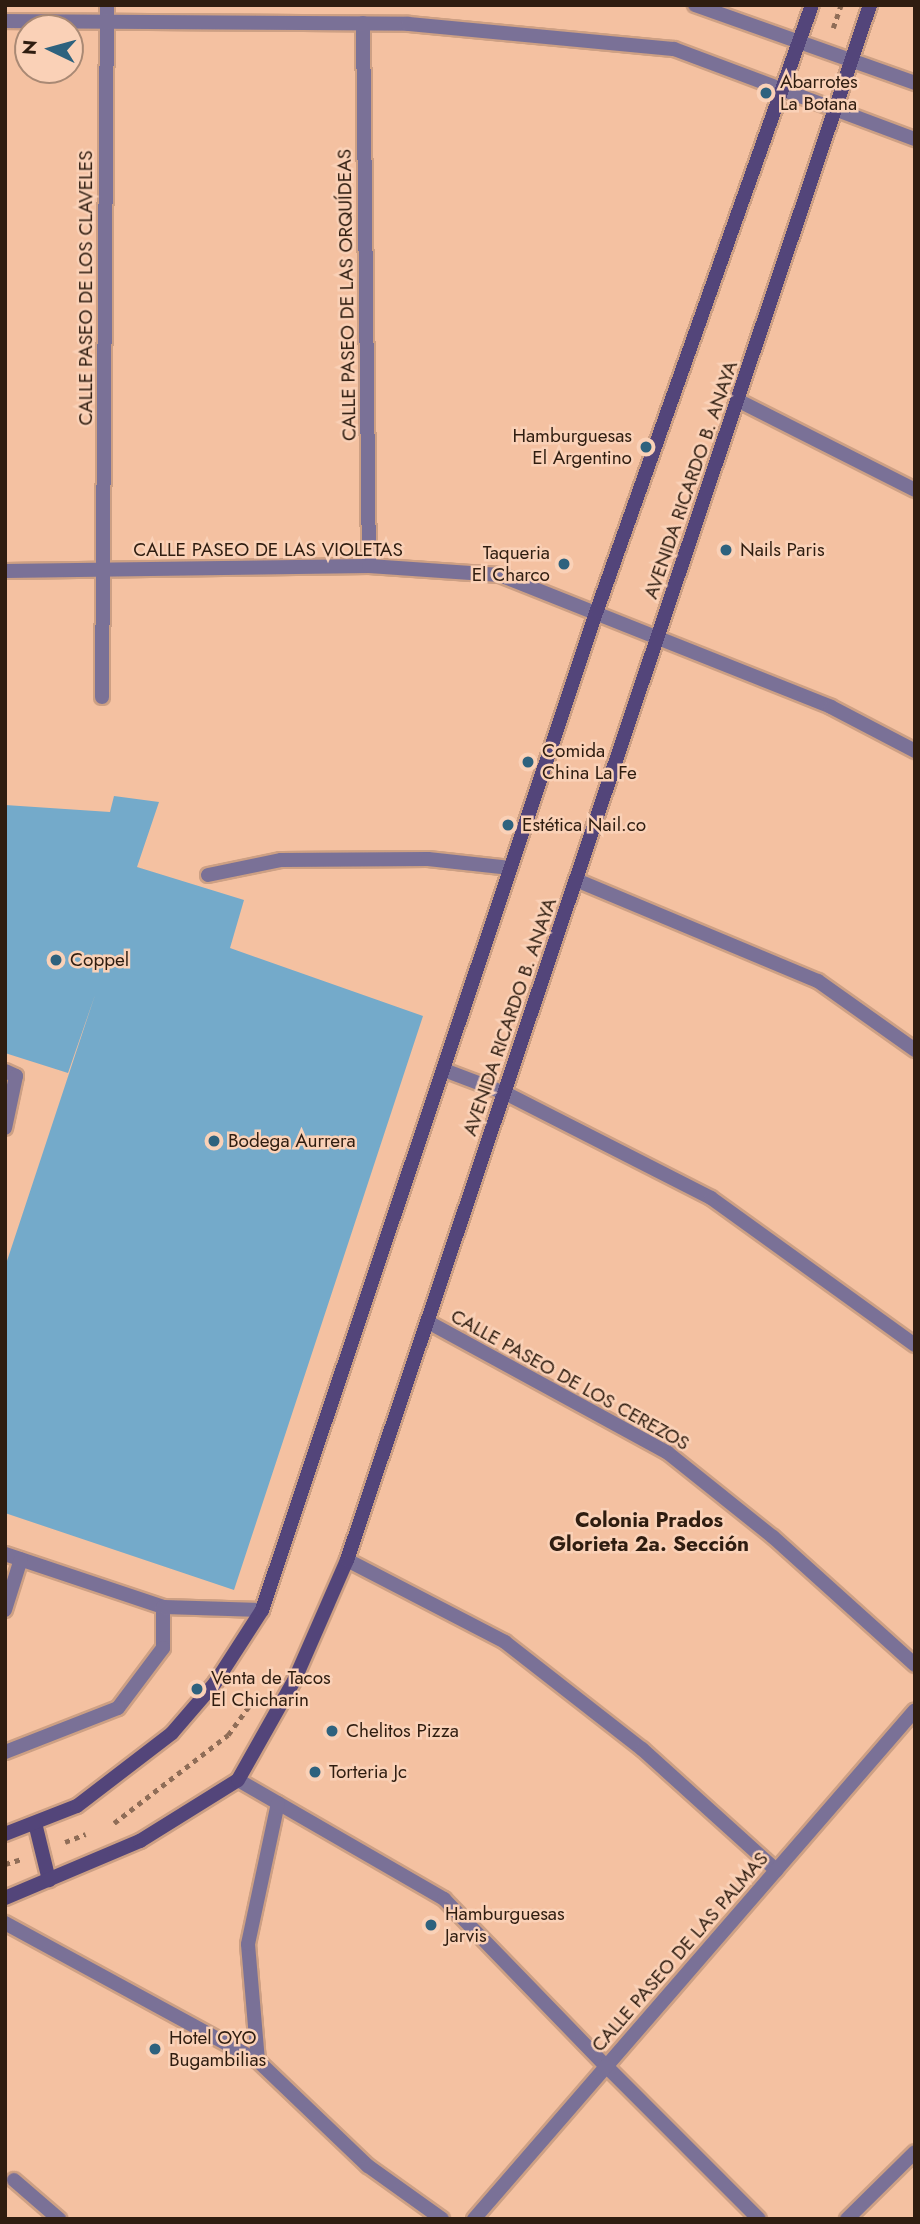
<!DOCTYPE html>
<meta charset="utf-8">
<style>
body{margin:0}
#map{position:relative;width:920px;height:2224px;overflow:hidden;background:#f4c1a1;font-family:Jost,sans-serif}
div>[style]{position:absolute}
.building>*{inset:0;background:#74aaca}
.path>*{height:4.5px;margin-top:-2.25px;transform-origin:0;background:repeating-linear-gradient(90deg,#8f6d57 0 5px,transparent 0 10px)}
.roads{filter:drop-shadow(2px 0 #cda084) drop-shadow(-2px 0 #cda084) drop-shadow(0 2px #cda084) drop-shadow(0 -2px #cda084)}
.service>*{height:14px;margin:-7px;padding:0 7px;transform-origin:7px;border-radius:7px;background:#7a7197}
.minor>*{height:14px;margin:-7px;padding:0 7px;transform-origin:7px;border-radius:7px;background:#7a7197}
.tertiary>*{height:14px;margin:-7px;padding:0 7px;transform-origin:7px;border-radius:7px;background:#7a7197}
.secondary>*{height:14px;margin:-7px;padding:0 7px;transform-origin:7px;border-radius:7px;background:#53457a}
.dots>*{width:19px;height:19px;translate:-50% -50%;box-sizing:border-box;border:4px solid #fad1b7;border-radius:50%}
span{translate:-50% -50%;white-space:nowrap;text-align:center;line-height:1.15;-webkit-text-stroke:5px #fad1b7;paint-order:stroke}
.poi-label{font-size:19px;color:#2f1d10}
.left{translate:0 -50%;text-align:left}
.right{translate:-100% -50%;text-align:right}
.street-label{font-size:19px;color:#2f1d10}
.neighbourhood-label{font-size:21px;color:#2f1d10;font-weight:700}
.frame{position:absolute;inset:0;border:7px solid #2f1d10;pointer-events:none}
.north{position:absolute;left:14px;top:14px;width:70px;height:70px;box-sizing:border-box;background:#fad1b7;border:2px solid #a98974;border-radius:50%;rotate:275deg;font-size:19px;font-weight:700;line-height:28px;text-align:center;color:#2f1d10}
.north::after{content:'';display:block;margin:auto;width:24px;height:32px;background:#2e627e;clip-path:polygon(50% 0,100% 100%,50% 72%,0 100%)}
</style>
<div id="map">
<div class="building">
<div style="clip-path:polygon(114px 796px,159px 802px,137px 867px,244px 900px,230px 948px,423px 1016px,234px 1590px,5px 1513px,5px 1267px,95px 995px,68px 1073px,5px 1053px,5px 805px,110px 812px)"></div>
</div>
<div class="path">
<div style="left:833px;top:28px;width:24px;rotate:-71deg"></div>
<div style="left:114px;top:1823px;width:144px;rotate:-37.7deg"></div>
<div style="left:228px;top:1735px;width:39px;rotate:-54deg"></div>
<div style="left:65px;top:1842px;width:22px;rotate:-21deg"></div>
<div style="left:5px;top:1864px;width:17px;rotate:-17deg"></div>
</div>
<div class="roads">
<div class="service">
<div style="left:208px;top:875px;width:75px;rotate:-11.6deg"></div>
<div style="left:281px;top:860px;width:147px;rotate:-0.4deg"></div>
<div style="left:428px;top:859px;width:83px;rotate:6.2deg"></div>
<div style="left:5px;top:1071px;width:12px;rotate:24deg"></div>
<div style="left:16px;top:1076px;width:53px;rotate:101.9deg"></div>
<div style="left:5px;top:1554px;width:167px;rotate:18.5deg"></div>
<div style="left:163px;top:1607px;width:41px;rotate:90deg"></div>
<div style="left:163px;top:1648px;width:75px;rotate:126.9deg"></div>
<div style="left:118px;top:1708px;width:121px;rotate:158.7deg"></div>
<div style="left:163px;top:1607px;width:99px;rotate:1.7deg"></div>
<div style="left:5px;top:1610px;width:53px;rotate:-72.6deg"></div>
<div style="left:606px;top:2066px;width:216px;rotate:45deg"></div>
<div style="left:847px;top:2219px;width:95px;rotate:-44.6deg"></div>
</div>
<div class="minor">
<div style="left:363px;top:23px;width:543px;rotate:89.37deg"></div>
<div style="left:739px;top:401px;width:197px;rotate:26.8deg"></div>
<div style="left:5px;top:571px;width:364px;rotate:-0.8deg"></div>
<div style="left:369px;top:566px;width:131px;rotate:3.9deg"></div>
<div style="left:500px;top:575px;width:356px;rotate:21.7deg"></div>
<div style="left:831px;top:707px;width:95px;rotate:27.6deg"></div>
<div style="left:102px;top:697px;width:692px;rotate:-89.59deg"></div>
<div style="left:576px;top:880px;width:262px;rotate:22.7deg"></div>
<div style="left:818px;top:981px;width:119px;rotate:35.4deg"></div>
<div style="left:444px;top:1070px;width:65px;rotate:20.7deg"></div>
<div style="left:505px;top:1093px;width:231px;rotate:27deg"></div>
<div style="left:711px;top:1198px;width:251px;rotate:35.8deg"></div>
<div style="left:428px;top:1322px;width:273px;rotate:28.6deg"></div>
<div style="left:668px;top:1453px;width:134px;rotate:38.7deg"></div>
<div style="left:773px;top:1537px;width:191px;rotate:42deg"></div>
<div style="left:347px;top:1560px;width:178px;rotate:27.4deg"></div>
<div style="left:505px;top:1642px;width:174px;rotate:38deg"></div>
<div style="left:642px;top:1749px;width:181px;rotate:42.1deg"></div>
<div style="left:238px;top:1780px;width:238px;rotate:30deg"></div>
<div style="left:444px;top:1899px;width:233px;rotate:45.9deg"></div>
<div style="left:5px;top:1923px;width:288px;rotate:28.6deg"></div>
<div style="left:258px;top:2061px;width:152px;rotate:43.7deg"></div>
<div style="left:368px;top:2166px;width:91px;rotate:35.6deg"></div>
<div style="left:258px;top:2061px;width:117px;rotate:-94.9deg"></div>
<div style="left:248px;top:1944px;width:144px;rotate:-78deg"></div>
<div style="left:14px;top:2180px;width:60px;rotate:40.9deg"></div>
<div style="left:474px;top:2219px;width:673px;rotate:-49.09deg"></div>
</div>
<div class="tertiary">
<div style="left:695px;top:5px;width:233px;rotate:19.5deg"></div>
<div style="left:5px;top:21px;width:403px;rotate:0.4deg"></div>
<div style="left:408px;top:24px;width:267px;rotate:5.4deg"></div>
<div style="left:674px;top:49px;width:257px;rotate:20.5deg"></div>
</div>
<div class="secondary">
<div style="left:35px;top:1823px;width:59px;rotate:76.2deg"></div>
<div style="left:5px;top:1834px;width:77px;rotate:-21.3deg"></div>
<div style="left:77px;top:1806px;width:120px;rotate:-37.5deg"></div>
<div style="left:172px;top:1733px;width:66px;rotate:-49.3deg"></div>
<div style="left:215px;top:1683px;width:87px;rotate:-57.2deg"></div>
<div style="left:262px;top:1610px;width:1055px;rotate:-71.48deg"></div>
<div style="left:597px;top:610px;width:642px;rotate:-70.44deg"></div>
<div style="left:5px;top:1898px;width:147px;rotate:-22.9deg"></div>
<div style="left:140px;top:1841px;width:115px;rotate:-31.9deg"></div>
<div style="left:238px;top:1780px;width:116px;rotate:-60.6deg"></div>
<div style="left:295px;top:1679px;width:130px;rotate:-66.4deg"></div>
<div style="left:347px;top:1560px;width:1641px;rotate:-71.41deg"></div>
</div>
</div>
<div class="dots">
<div style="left:766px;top:93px;background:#2e627e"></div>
<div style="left:646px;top:447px;background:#2e627e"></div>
<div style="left:726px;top:550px;background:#2e627e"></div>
<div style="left:564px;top:564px;background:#2e627e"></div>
<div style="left:528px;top:762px;background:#2e627e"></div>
<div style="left:508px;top:825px;background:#2e627e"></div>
<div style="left:56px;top:960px;background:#2e627e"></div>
<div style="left:214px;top:1141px;background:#2e627e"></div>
<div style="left:197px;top:1689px;background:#2e627e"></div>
<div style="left:332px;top:1731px;background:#2e627e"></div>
<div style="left:315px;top:1772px;background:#2e627e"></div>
<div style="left:431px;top:1925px;background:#2e627e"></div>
<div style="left:155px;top:2049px;background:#2e627e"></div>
</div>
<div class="poi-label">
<span class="left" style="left:780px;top:93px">Abarrotes<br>La Botana</span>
<span class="right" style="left:632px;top:447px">Hamburguesas<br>El Argentino</span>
<span class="left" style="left:740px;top:550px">Nails Paris</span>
<span class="right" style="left:550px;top:564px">Taqueria<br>El Charco</span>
<span class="left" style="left:542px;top:762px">Comida<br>China La Fe</span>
<span class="left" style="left:522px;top:825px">Estética Nail.co</span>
<span class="left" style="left:70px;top:960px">Coppel</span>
<span class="left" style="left:228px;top:1141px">Bodega Aurrera</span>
<span class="left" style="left:211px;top:1689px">Venta de Tacos<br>El Chicharin</span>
<span class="left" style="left:346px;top:1731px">Chelitos Pizza</span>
<span class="left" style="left:329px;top:1772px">Torteria Jc</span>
<span class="left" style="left:445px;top:1925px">Hamburguesas<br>Jarvis</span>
<span class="left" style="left:169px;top:2049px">Hotel OYO<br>Bugambilias</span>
</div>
<div class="street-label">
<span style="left:86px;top:288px;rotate:-90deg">CALLE PASEO DE LOS CLAVELES</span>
<span style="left:347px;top:295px;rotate:-91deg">CALLE PASEO DE LAS ORQUÍDEAS</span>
<span style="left:691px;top:480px;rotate:-71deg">AVENIDA RICARDO B. ANAYA</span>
<span style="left:268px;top:550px">CALLE PASEO DE LAS VIOLETAS</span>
<span style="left:510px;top:1017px;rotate:-71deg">AVENIDA RICARDO B. ANAYA</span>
<span style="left:570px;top:1380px;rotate:29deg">CALLE PASEO DE LOS CEREZOS</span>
<span style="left:680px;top:1952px;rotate:-49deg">CALLE PASEO DE LAS PALMAS</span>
</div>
<div class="neighbourhood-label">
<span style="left:649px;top:1532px">Colonia Prados<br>Glorieta 2a. Sección</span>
</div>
<div class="frame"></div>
<div class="north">N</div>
</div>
